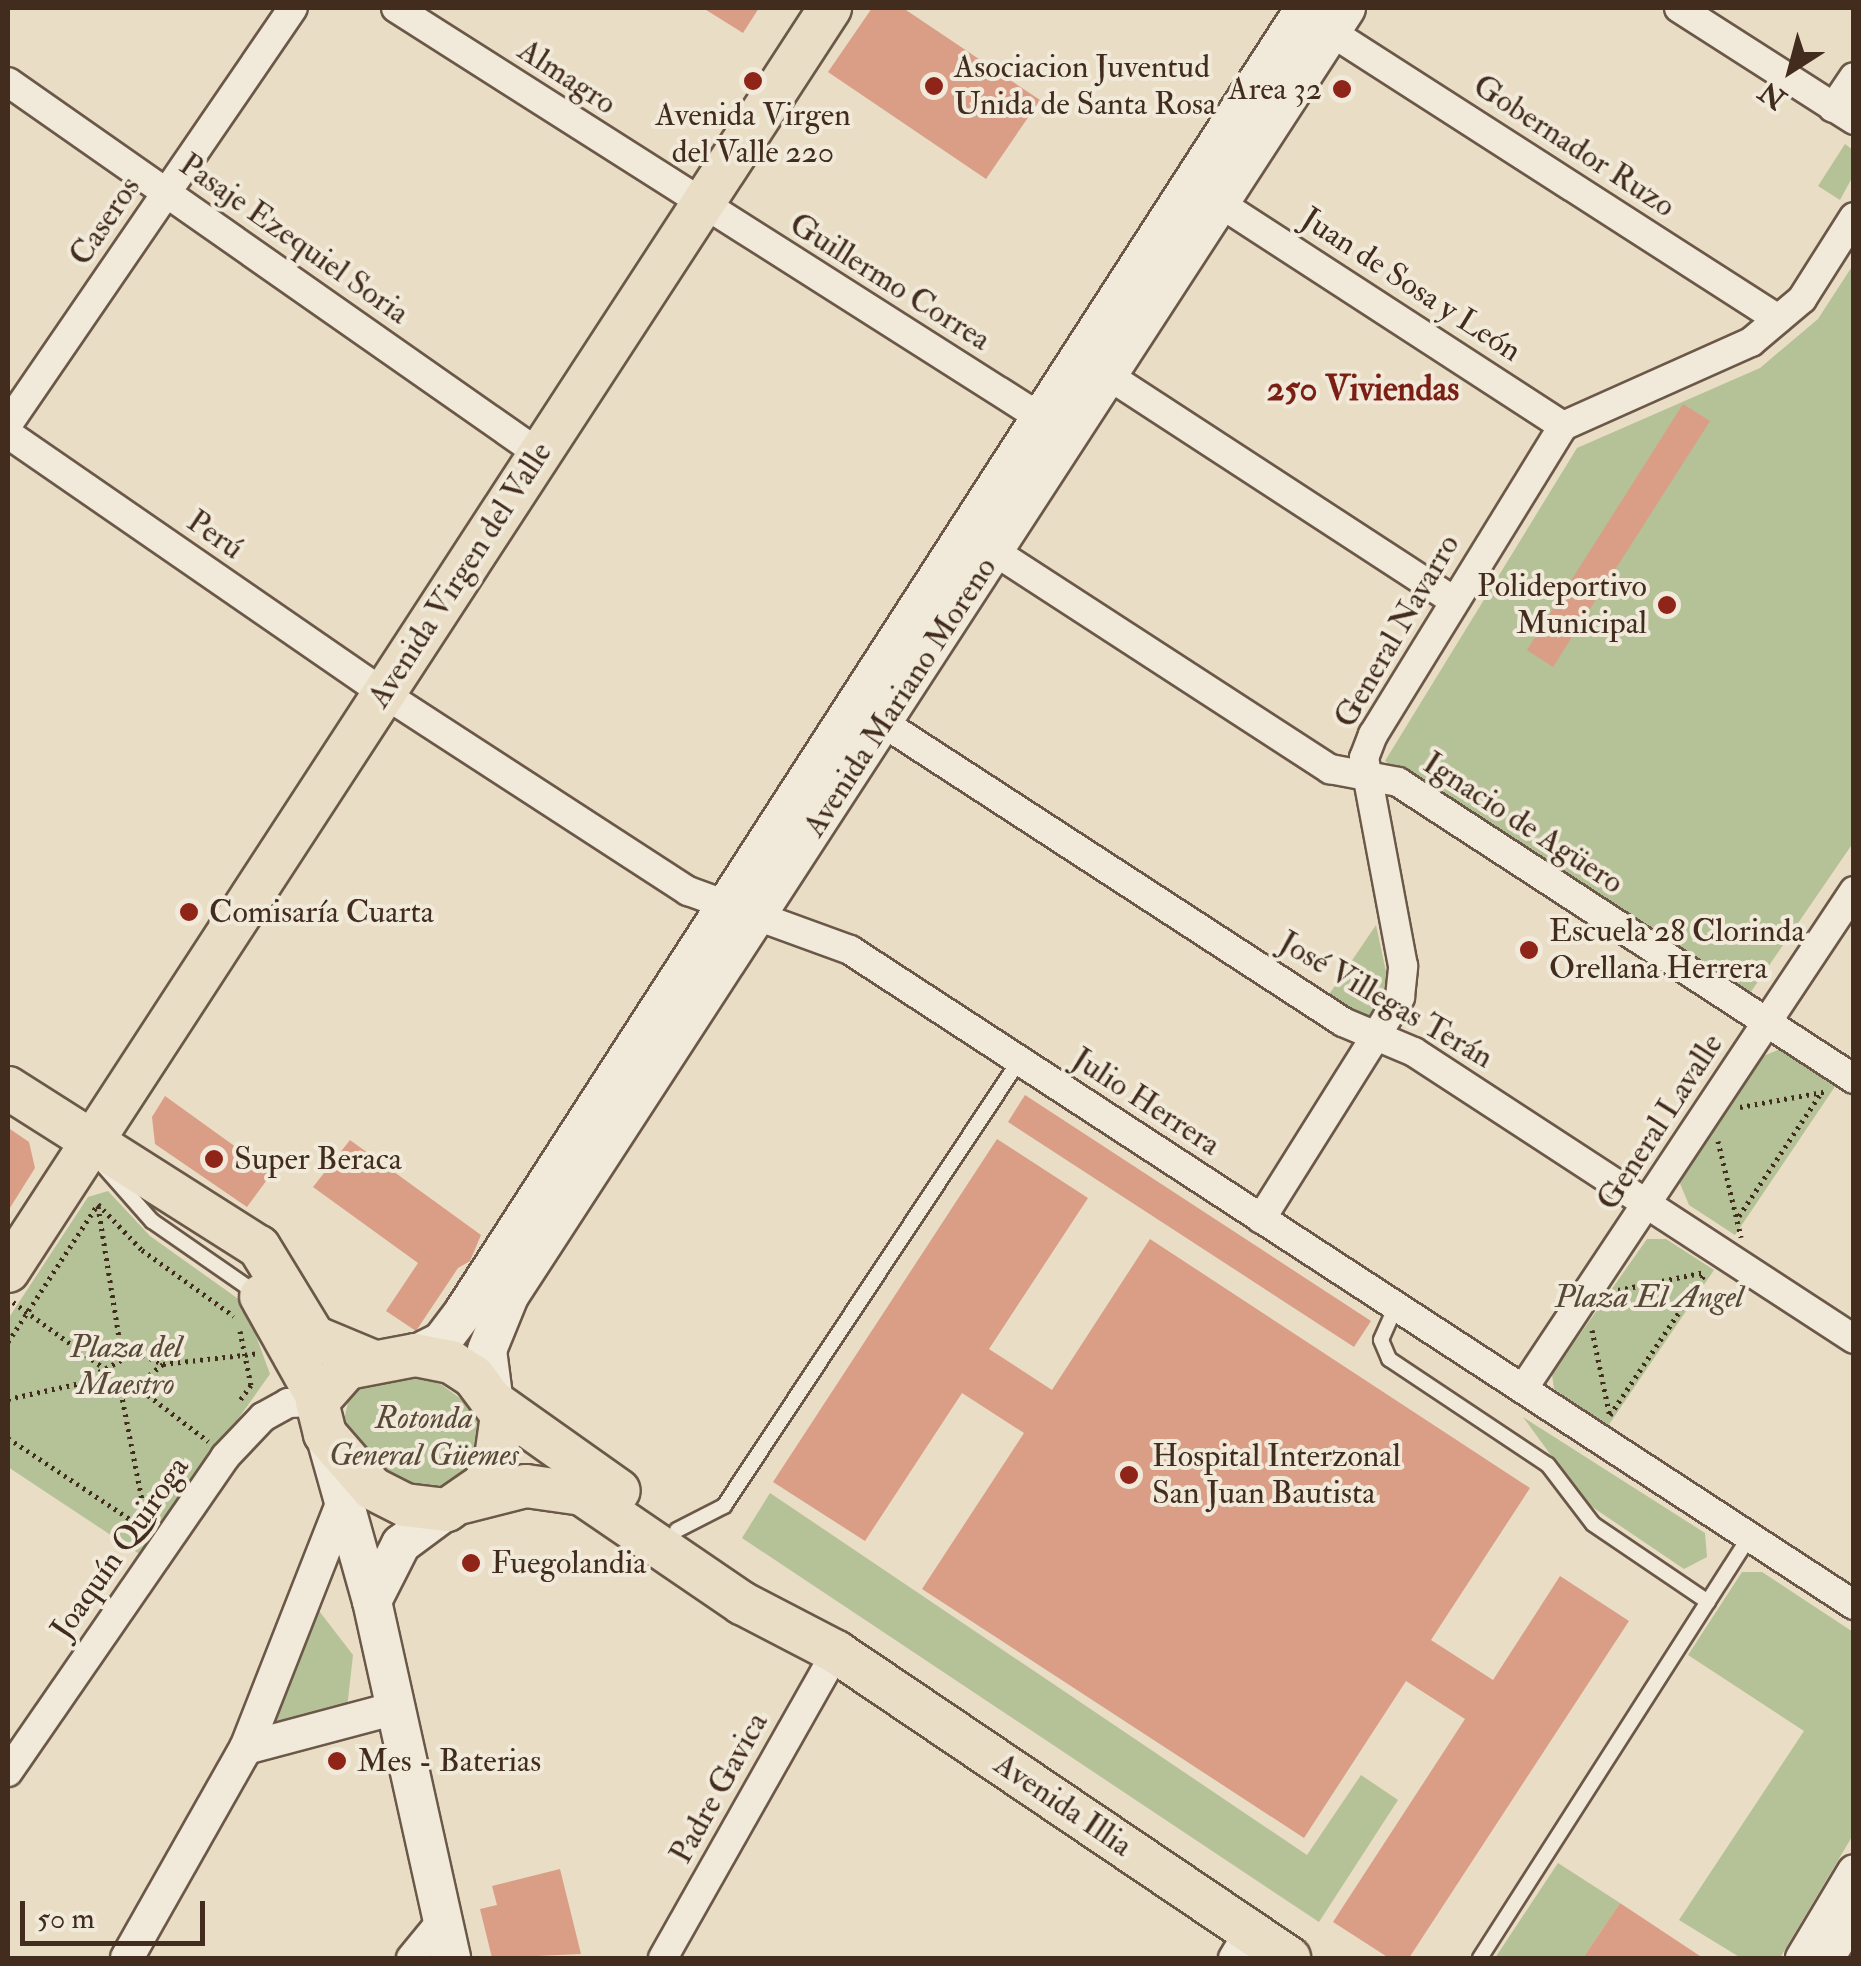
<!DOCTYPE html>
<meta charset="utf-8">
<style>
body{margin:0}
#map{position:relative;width:1861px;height:1966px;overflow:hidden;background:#e9ddc5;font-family:"IM FELL Double Pica",serif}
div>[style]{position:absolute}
.green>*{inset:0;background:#b5c196}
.building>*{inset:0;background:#da9e87}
.path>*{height:5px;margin-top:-2.5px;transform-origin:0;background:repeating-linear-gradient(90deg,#412c1e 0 2.5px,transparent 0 7.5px)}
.roads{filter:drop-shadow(2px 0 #6b5848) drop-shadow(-2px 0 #6b5848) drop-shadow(0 2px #6b5848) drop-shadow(0 -2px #6b5848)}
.service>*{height:14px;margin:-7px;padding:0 7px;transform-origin:7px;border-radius:7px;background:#f1e9d9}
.minor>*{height:28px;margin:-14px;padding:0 14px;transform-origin:14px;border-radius:14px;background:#f1e9d9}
.tertiary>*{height:32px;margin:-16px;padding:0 16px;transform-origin:16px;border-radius:16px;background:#f1e9d9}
.secondary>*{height:38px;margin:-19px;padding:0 19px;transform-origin:19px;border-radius:19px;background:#f1e9d9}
.primary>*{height:42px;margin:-21px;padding:0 21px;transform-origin:21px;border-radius:21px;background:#e9ddc5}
.dots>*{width:28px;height:28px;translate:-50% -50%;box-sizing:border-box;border:5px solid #f1e9d9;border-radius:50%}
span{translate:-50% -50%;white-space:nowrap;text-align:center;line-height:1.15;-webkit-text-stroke:8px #f1e9d9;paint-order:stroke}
.poi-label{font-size:32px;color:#412c1e}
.left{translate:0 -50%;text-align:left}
.right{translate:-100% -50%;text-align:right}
.street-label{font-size:32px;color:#412c1e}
.park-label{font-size:32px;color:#584a36;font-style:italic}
.neighbourhood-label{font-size:35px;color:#7a1f14;font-weight:700}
.frame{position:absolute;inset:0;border:10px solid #412c1e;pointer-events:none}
.north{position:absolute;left:1741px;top:20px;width:100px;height:100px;-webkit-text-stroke:8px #f1e9d9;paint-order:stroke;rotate:216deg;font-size:28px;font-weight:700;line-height:40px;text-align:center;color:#412c1e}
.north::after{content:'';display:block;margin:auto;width:35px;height:45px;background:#412c1e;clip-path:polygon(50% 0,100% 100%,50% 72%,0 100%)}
.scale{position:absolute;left:20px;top:1901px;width:185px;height:45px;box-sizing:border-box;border:5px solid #412c1e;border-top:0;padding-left:12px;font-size:30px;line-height:35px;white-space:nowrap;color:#412c1e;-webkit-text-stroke:8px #f1e9d9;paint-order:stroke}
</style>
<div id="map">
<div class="green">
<div style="clip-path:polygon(1845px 144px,1853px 150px,1853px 176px,1840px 200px,1818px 186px)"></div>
<div style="clip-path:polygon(1853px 265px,1853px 843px,1746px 999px,1385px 761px,1577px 448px,1760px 368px,1818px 319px)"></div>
<div style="clip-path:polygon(1376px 925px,1388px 981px,1379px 1013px,1366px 1018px,1328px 996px)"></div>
<div style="clip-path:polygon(1785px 1047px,1838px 1082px,1735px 1235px,1689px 1205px,1679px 1181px,1761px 1057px)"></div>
<div style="clip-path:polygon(108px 1191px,150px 1236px,244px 1303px,270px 1374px,141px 1555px,8px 1467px,8px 1319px,88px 1197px)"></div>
<div style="clip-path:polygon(1647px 1239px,1666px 1239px,1714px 1270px,1608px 1426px,1554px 1389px,1552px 1374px)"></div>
<div style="clip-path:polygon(378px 1374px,432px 1378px,475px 1409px,482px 1456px,444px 1492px,402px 1492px,343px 1424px,351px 1390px)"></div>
<div style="clip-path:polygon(1523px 1417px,1705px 1533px,1707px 1557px,1684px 1569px,1585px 1502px)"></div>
<div style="clip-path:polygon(770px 1493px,1307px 1855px,1361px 1775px,1398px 1800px,1319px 1922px,742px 1538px)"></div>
<div style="clip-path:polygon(1742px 1572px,1762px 1572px,1853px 1632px,1853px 1835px,1780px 1958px,1741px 1958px,1679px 1920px,1804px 1731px,1688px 1655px)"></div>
<div style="clip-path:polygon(316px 1607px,353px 1655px,347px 1708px,266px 1733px)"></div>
<div style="clip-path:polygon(1558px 1863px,1620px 1903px,1583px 1958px,1495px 1958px)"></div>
</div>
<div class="building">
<div style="clip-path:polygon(703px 8px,759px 8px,743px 33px)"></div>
<div style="clip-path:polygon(872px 8px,903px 8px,1040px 100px,986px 179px,828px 72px)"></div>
<div style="clip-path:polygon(1683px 404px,1710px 421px,1553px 667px,1527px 650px)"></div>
<div style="clip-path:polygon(1025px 1095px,1371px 1321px,1354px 1347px,1008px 1122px)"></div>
<div style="clip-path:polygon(165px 1096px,272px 1173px,247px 1207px,155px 1144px,152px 1117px)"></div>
<div style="clip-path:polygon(10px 1129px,29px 1142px,35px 1168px,8px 1211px)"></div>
<div style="clip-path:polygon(997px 1139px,1088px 1198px,989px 1349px,1052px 1390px,1150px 1239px,1530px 1488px,1431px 1640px,1493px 1680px,1560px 1576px,1629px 1621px,1409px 1958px,1389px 1958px,1333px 1922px,1465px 1719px,1406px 1681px,1304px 1838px,922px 1589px,1024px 1433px,962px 1393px,865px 1541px,773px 1482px)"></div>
<div style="clip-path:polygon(350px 1140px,481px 1235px,470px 1261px,458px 1268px,416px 1331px,386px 1311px,418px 1263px,313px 1187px)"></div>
<div style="clip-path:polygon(560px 1869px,581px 1954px,492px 1958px,480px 1909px,497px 1905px,492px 1886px)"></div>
<div style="clip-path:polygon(1620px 1903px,1703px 1958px,1583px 1958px)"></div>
</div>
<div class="path">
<div style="left:1740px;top:1107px;width:89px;rotate:-10.3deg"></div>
<div style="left:1718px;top:1141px;width:99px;rotate:76.5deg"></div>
<div style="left:98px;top:1206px;width:152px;rotate:80.9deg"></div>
<div style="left:1739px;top:1216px;width:148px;rotate:-56.3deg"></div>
<div style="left:1618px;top:1290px;width:89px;rotate:-11.7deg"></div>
<div style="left:13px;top:1302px;width:112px;rotate:36deg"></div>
<div style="left:1592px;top:1330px;width:89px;rotate:78.3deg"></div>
<div style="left:240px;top:1331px;width:55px;rotate:78.5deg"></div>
<div style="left:251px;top:1385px;width:19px;rotate:126deg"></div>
<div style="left:8px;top:1342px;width:165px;rotate:-56.9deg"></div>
<div style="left:98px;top:1204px;width:64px;rotate:46.3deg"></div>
<div style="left:142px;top:1250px;width:113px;rotate:35.7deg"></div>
<div style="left:136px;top:1352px;width:30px;rotate:24deg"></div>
<div style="left:163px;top:1364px;width:35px;rotate:141deg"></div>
<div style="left:136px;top:1386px;width:30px;rotate:174deg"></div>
<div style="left:106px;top:1389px;width:18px;rotate:-112deg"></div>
<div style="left:99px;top:1372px;width:42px;rotate:-28.4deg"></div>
<div style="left:163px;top:1364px;width:97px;rotate:-6.5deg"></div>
<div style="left:136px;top:1386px;width:91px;rotate:37.4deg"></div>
<div style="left:121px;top:1392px;width:136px;rotate:79deg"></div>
<div style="left:8px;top:1399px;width:93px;rotate:-12.4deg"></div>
<div style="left:1610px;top:1415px;width:172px;rotate:-56.1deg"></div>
<div style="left:8px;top:1438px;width:168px;rotate:33.6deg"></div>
</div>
<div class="roads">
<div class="service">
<div style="left:100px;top:1162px;width:79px;rotate:48.6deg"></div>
<div style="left:152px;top:1221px;width:130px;rotate:34.7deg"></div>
<div style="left:1396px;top:1306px;width:37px;rotate:114deg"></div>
<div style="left:1381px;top:1340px;width:21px;rotate:67deg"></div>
<div style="left:1389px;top:1359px;width:191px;rotate:33.7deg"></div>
<div style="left:1548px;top:1465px;width:74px;rotate:52.7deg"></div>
<div style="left:1593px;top:1524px;width:139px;rotate:34.1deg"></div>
<div style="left:677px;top:1530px;width:53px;rotate:-27.1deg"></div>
<div style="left:724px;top:1506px;width:534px;rotate:-56.46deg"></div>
<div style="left:1480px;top:1958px;width:500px;rotate:-57.4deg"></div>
</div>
<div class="minor">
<div style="left:396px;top:8px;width:764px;rotate:32.44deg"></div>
<div style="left:1679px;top:8px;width:208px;rotate:32.6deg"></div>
<div style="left:1331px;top:32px;width:531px;rotate:32.7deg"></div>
<div style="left:8px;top:82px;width:647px;rotate:34.99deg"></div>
<div style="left:1833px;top:108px;width:37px;rotate:-56deg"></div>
<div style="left:1221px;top:204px;width:408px;rotate:33deg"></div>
<div style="left:1109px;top:376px;width:412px;rotate:33.1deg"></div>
<div style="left:8px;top:424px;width:504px;rotate:-55.59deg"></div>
<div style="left:8px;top:434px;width:456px;rotate:34.6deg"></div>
<div style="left:383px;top:693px;width:364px;rotate:33deg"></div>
<div style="left:688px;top:891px;width:172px;rotate:20deg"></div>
<div style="left:850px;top:950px;width:1199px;rotate:33.12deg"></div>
<div style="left:994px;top:551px;width:401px;rotate:33deg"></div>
<div style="left:1330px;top:769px;width:69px;rotate:10.8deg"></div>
<div style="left:1398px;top:782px;width:544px;rotate:33.08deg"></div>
<div style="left:882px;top:722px;width:550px;rotate:33.05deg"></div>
<div style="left:1343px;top:1022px;width:77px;rotate:22.9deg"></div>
<div style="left:1414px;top:1052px;width:525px;rotate:33.12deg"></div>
<div style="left:1261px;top:1219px;width:262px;rotate:-57.9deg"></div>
<div style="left:1400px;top:997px;width:31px;rotate:-84deg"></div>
<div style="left:1403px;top:966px;width:212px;rotate:-100.6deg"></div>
<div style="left:1364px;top:758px;width:25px;rotate:-69deg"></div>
<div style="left:1373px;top:735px;width:363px;rotate:-58.4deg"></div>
<div style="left:1563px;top:426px;width:206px;rotate:-24.1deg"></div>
<div style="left:1751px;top:342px;width:67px;rotate:-40.1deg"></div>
<div style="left:1802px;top:299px;width:97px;rotate:-57.6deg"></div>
<div style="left:1523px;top:1389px;width:598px;rotate:-56.39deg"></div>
<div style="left:8px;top:1772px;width:383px;rotate:-55.4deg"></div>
<div style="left:225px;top:1457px;width:55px;rotate:-46.5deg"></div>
<div style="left:263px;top:1417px;width:29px;rotate:-29deg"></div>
<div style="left:288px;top:1403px;width:29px;rotate:-2deg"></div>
<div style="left:411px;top:1958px;width:50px;rotate:-50.6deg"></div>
<div style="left:663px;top:1958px;width:352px;rotate:-60.5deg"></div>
<div style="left:1233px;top:1958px;width:31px;rotate:-59deg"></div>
</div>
<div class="tertiary">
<div style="left:246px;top:1748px;width:155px;rotate:-14.9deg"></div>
<div style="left:127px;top:1958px;width:241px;rotate:-60.5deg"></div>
<div style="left:246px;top:1748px;width:262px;rotate:-68.5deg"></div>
<div style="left:1802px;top:1958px;width:101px;rotate:-59.1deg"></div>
<div style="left:1828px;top:1958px;width:49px;rotate:-58.2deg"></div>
</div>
<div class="secondary">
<div style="left:415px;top:1355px;width:30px;rotate:-27deg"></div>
<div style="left:442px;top:1341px;width:39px;rotate:-53deg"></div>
<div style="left:465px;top:1310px;width:1549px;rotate:-57.17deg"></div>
<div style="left:493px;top:1396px;width:46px;rotate:-97.4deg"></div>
<div style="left:487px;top:1350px;width:58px;rotate:-67.8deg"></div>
<div style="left:509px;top:1296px;width:1536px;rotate:-56.98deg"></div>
<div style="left:325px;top:1434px;width:173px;rotate:74.3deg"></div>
<div style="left:372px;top:1601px;width:366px;rotate:77.5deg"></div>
<div style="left:372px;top:1601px;width:64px;rotate:-63deg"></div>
<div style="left:401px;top:1544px;width:57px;rotate:-36.5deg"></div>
</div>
<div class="primary">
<div style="left:8px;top:1088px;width:297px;rotate:32.4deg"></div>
<div style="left:259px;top:1247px;width:105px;rotate:58.6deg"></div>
<div style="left:314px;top:1337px;width:63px;rotate:22.5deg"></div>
<div style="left:8px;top:1271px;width:1507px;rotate:-56.94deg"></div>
<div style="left:261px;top:1296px;width:117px;rotate:60.8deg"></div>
<div style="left:415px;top:1355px;width:37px;rotate:11deg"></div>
<div style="left:451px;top:1362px;width:27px;rotate:33deg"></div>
<div style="left:474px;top:1377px;width:47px;rotate:53.6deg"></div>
<div style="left:502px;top:1415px;width:50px;rotate:98deg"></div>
<div style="left:495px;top:1465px;width:23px;rotate:121deg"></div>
<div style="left:483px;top:1485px;width:44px;rotate:145.2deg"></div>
<div style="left:447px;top:1510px;width:42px;rotate:-173.2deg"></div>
<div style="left:405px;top:1505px;width:37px;rotate:-153deg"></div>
<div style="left:372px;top:1488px;width:72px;rotate:-131deg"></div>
<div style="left:325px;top:1434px;width:33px;rotate:-104deg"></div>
<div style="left:317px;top:1402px;width:45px;rotate:-48.6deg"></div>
<div style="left:347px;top:1368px;width:69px;rotate:-10.8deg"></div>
<div style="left:498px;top:1405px;width:148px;rotate:35.4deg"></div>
<div style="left:463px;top:1502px;width:65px;rotate:-14.3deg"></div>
<div style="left:526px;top:1486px;width:57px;rotate:8.1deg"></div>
<div style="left:582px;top:1494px;width:194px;rotate:34.3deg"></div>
<div style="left:742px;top:1603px;width:106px;rotate:27.5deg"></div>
<div style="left:836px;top:1652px;width:547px;rotate:34.04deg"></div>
</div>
</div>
<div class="dots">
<div style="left:753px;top:81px;background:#8f2418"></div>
<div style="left:934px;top:86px;background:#8f2418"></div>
<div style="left:1342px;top:89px;background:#8f2418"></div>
<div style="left:1667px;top:605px;background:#8f2418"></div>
<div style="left:189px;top:912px;background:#8f2418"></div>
<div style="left:1529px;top:950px;background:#8f2418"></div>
<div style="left:214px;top:1159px;background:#8f2418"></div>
<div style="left:1129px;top:1475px;background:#8f2418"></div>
<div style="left:471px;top:1563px;background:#8f2418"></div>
<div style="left:337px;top:1761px;background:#8f2418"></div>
</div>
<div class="poi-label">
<span class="left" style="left:954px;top:86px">Asociacion Juventud<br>Unida de Santa Rosa</span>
<span class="right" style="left:1322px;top:89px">Area 32</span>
<span style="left:753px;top:134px">Avenida Virgen<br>del Valle 220</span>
<span class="right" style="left:1647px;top:605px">Polideportivo<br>Municipal</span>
<span class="left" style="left:209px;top:912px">Comisaría Cuarta</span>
<span class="left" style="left:1549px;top:950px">Escuela 28 Clorinda<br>Orellana Herrera</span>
<span class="left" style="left:234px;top:1159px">Super Beraca</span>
<span class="left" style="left:1152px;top:1475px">Hospital Interzonal<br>San Juan Bautista</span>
<span class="left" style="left:491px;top:1563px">Fuegolandia</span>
<span class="left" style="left:357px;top:1761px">Mes - Baterias</span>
</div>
<div class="street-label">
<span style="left:567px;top:77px;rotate:33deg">Almagro</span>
<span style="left:1574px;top:146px;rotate:33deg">Gobernador Ruzo</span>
<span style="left:105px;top:221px;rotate:-56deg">Caseros</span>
<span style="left:294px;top:239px;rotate:35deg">Pasaje Ezequiel Soria</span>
<span style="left:890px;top:282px;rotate:32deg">Guillermo Correa</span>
<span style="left:1411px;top:285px;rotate:33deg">Juan de Sosa y León</span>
<span style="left:215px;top:535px;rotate:35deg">Perú</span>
<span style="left:460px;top:575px;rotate:-57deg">Avenida Virgen del Valle</span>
<span style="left:1397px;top:631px;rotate:-60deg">General Navarro</span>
<span style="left:900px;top:697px;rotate:-57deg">Avenida Mariano Moreno</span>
<span style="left:1523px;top:823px;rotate:33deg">Ignacio de Agüero</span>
<span style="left:1386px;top:1000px;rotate:30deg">José Villegas Terán</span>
<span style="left:1146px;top:1102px;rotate:33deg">Julio Herrera</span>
<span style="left:1660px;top:1122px;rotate:-57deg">General Lavalle</span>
<span style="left:120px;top:1548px;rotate:-55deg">Joaquín Quiroga</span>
<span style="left:719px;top:1788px;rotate:-61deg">Padre Gavica</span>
<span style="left:1063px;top:1805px;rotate:34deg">Avenida Illia</span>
</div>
<div class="park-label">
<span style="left:1649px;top:1297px">Plaza El Angel</span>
<span style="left:126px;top:1366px">Plaza del<br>Maestro</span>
<span style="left:424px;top:1437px">Rotonda<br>General Güemes</span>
</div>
<div class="neighbourhood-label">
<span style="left:1363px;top:389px">250 Viviendas</span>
</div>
<div class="frame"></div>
<div class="north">N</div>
<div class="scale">50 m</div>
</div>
